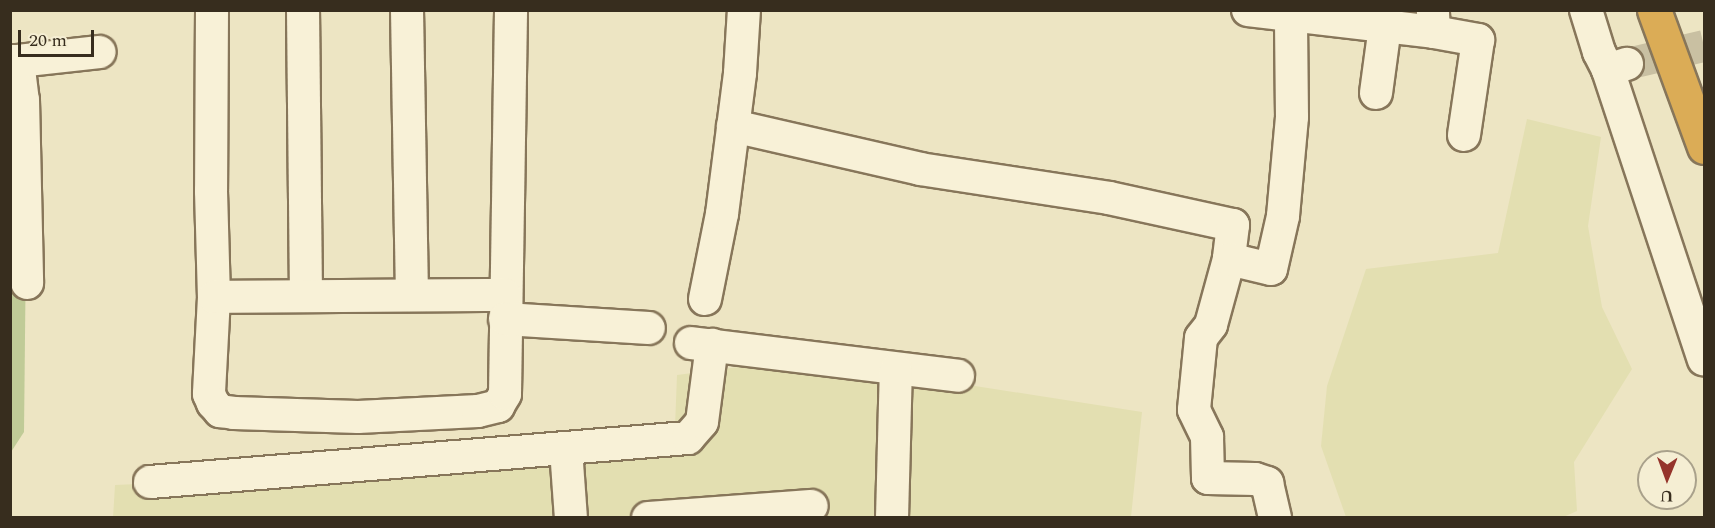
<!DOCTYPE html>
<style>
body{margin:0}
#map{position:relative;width:1715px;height:528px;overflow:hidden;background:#ede5c3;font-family:Spectral,serif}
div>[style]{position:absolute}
.farmland>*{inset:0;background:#e3dfb1}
.green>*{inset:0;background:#c0cb97}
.minor-tunnel>*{height:32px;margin-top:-16px;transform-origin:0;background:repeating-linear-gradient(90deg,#c9c0a2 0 32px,transparent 0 48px)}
.roads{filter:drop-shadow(2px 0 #87765a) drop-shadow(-2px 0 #87765a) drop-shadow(0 2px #87765a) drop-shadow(0 -2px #87765a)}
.minor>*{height:32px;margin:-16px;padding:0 16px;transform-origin:16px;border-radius:16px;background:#f8f1d7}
.motorway>*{height:33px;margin:-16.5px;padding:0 16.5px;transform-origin:16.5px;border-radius:16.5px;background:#dbac56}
span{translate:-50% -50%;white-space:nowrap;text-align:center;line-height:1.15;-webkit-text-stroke:4.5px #f5eed3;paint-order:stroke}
.frame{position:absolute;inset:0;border:12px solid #372d1e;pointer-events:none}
.north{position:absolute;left:1637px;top:450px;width:60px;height:60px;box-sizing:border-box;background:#f5eed3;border:2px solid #a9a18b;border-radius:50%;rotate:181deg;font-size:16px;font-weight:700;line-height:24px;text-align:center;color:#372d1e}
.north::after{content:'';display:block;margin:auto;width:21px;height:27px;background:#95342b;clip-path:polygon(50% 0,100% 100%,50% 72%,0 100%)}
.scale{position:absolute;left:18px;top:30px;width:76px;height:27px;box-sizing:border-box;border:3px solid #372d1e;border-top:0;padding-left:8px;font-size:18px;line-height:21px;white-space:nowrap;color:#372d1e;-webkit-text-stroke:4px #f5eed3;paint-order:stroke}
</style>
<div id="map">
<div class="farmland">
<div style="clip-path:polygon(1527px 119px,1601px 137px,1588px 226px,1602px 307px,1632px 369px,1574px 462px,1577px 511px,1561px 518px,1346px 517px,1321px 446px,1327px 386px,1366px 269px,1498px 253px)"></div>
<div style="clip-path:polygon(885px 348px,924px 378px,1142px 412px,1131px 517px,113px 518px,115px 485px,518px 467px,675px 427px,677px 375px)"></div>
</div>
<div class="green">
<div style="clip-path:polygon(28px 52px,24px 432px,11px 452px,10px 54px)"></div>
</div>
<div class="minor-tunnel">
<div style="left:1627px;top:64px;width:79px;rotate:-13.2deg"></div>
</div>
<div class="roads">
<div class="minor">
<div style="left:212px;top:10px;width:181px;rotate:90.3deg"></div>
<div style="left:211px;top:191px;width:106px;rotate:88.4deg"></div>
<div style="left:214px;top:297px;width:97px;rotate:93deg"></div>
<div style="left:209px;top:394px;width:10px;rotate:66deg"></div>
<div style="left:213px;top:403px;width:11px;rotate:49deg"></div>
<div style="left:220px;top:411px;width:14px;rotate:8deg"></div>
<div style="left:234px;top:413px;width:124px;rotate:1.8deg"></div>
<div style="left:358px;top:417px;width:120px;rotate:-2.9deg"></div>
<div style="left:478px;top:411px;width:21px;rotate:-14deg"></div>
<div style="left:498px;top:406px;width:14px;rotate:-60deg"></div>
<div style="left:505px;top:394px;width:384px;rotate:-89.1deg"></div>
<div style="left:303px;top:10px;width:285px;rotate:89.4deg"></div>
<div style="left:407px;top:10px;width:285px;rotate:89deg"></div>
<div style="left:1248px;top:10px;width:187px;rotate:6.7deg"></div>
<div style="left:1434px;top:32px;width:22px;rotate:-93deg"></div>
<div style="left:1586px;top:10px;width:44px;rotate:72.8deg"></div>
<div style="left:1599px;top:52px;width:20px;rotate:63deg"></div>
<div style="left:1608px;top:70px;width:20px;rotate:-18deg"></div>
<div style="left:1434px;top:32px;width:45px;rotate:10.3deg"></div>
<div style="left:1478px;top:40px;width:96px;rotate:98.4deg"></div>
<div style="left:10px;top:61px;width:8px"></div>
<div style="left:18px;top:61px;width:39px;rotate:83deg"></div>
<div style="left:23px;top:100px;width:183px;rotate:88.7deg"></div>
<div style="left:18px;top:61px;width:82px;rotate:-6.3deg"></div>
<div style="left:1608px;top:70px;width:305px;rotate:71.7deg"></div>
<div style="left:1376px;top:93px;width:68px;rotate:-82.3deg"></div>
<div style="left:733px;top:126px;width:192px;rotate:12.9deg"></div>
<div style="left:920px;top:169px;width:191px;rotate:8.7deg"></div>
<div style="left:1109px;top:198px;width:127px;rotate:12.3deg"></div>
<div style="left:1233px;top:225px;width:34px;rotate:97deg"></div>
<div style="left:1229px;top:259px;width:68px;rotate:105.3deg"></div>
<div style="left:1211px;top:325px;width:16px;rotate:128deg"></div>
<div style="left:1201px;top:338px;width:72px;rotate:95.6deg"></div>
<div style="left:1194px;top:410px;width:30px;rotate:64deg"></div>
<div style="left:1207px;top:437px;width:41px;rotate:88.6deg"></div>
<div style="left:1208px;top:478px;width:47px;rotate:1.2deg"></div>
<div style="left:1255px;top:479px;width:13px;rotate:18deg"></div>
<div style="left:1267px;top:483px;width:36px;rotate:77deg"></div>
<div style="left:1229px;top:259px;width:43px;rotate:13.4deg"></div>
<div style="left:1271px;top:269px;width:54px;rotate:-77.2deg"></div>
<div style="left:1283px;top:216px;width:99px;rotate:-84.8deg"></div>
<div style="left:1292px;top:117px;width:101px;rotate:-90.6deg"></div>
<div style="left:214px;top:297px;width:291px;rotate:-0.4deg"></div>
<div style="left:705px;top:299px;width:87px;rotate:-78.7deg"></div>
<div style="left:722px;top:214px;width:142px;rotate:-82.7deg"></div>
<div style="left:740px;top:73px;width:63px;rotate:-86.4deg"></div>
<div style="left:505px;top:319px;width:144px;rotate:3.6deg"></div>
<div style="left:691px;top:343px;width:269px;rotate:7deg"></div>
<div style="left:566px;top:449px;width:69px;rotate:85.9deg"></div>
<div style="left:150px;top:482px;width:540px;rotate:-4.68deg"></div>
<div style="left:688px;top:438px;width:21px;rotate:-49deg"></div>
<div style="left:702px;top:422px;width:78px;rotate:-82.6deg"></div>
<div style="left:648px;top:518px;width:164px;rotate:-4.2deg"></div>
<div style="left:892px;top:518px;width:148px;rotate:-88.5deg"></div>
</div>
<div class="motorway">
<div style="left:1654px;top:10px;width:146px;rotate:69.9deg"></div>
</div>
</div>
<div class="frame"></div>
<div class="north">U</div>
<div class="scale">20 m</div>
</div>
